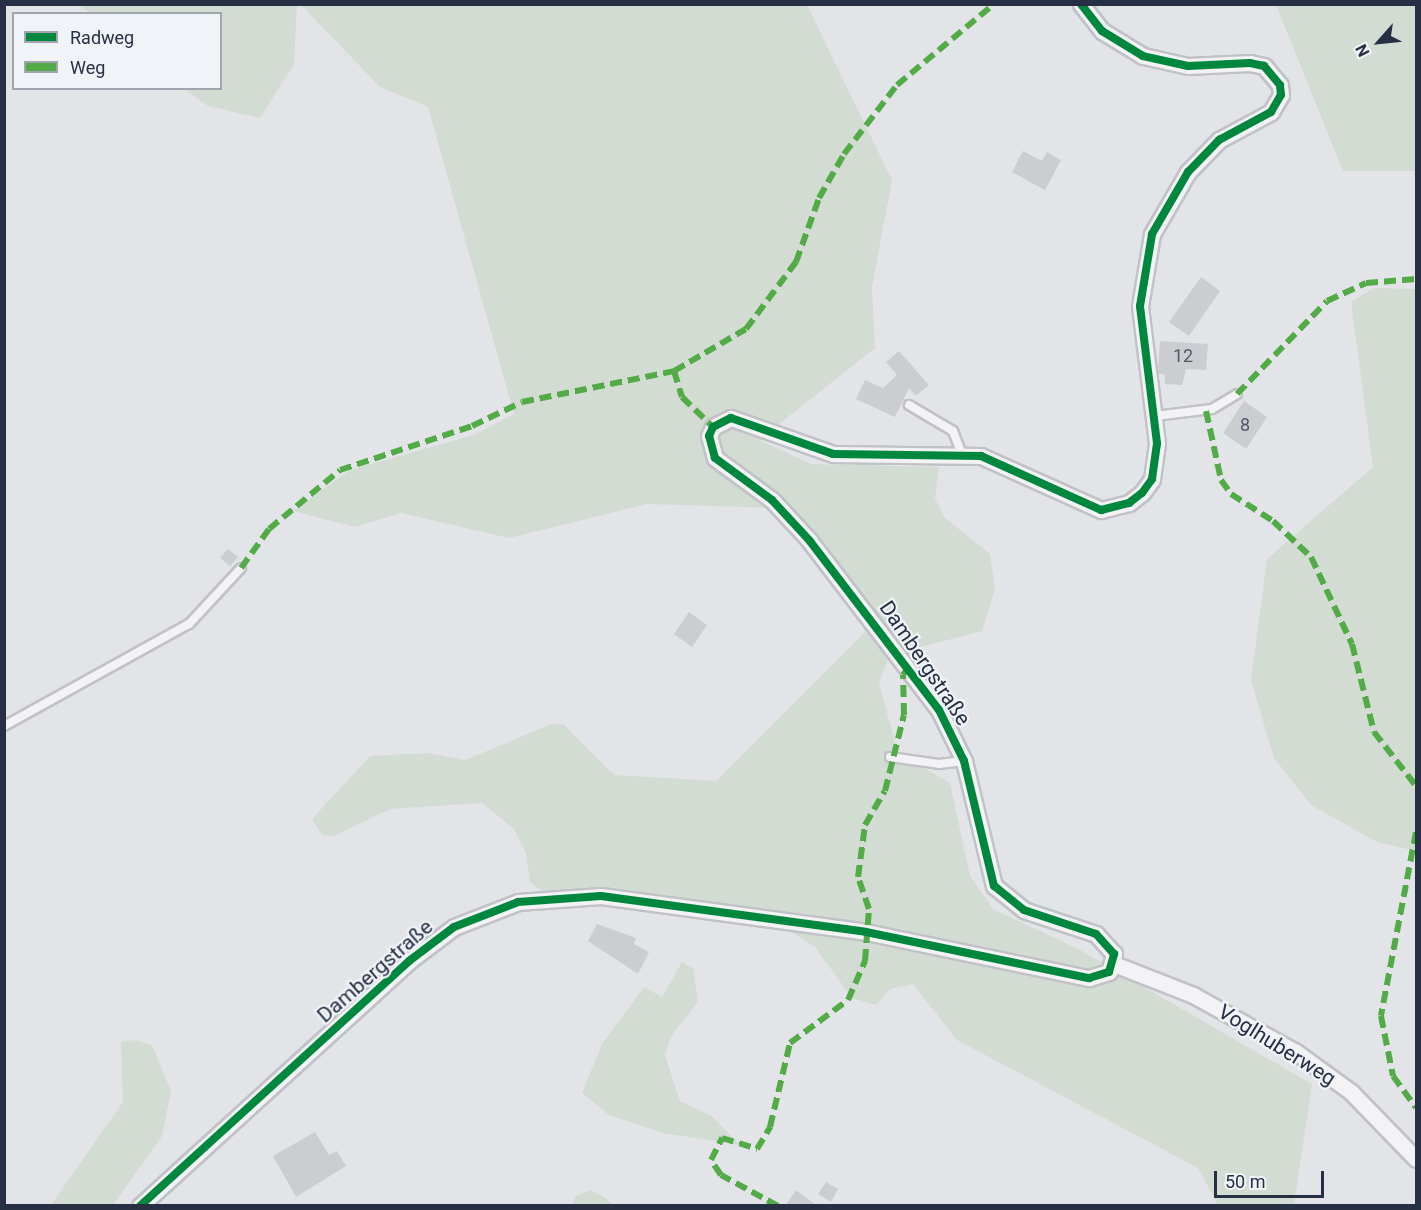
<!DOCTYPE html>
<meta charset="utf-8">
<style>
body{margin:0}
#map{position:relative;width:1421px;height:1210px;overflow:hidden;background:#e3e4e8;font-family:Roboto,sans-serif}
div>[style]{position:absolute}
.green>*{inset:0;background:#d2dcd3}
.building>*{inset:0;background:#cbcdd1}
.roads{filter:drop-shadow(2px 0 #c1c2c6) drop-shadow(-2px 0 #c1c2c6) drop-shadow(0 2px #c1c2c6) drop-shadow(0 -2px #c1c2c6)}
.service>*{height:8px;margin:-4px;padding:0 4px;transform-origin:4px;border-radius:4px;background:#f3f3f5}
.minor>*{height:15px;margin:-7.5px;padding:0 7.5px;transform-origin:7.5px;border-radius:7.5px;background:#f3f3f5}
.quiet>*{height:6px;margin-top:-3px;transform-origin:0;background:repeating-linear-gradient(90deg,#53ab47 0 12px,transparent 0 18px)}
.cycleway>*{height:8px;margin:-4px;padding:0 4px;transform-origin:4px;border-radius:4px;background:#00873e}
span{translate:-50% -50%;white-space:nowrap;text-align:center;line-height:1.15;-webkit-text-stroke:4.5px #f0f3f8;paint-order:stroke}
.number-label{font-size:18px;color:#515768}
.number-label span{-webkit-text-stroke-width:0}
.street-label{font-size:21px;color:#272f44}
.frame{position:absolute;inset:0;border:6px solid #272f44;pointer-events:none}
.legend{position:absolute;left:12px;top:12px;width:210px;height:78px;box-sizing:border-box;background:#f0f3f8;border:2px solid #a0a5b0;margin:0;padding:8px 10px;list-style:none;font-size:18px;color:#272f44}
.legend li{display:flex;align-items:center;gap:12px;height:30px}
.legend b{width:30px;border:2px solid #a0a5b0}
.north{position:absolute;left:1349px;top:12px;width:60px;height:60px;-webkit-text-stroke:4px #f0f3f8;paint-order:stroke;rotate:243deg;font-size:16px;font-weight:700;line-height:24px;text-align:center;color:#272f44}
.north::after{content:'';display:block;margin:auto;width:21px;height:27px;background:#272f44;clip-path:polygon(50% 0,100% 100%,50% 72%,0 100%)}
.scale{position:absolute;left:1214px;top:1171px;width:110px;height:27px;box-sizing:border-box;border:3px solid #272f44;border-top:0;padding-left:8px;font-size:18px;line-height:21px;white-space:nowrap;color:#272f44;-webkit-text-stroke:4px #f0f3f8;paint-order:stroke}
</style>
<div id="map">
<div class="green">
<div style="clip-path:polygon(79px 5px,297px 5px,294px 64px,260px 118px,208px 106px,185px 89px,220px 88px,220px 14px,90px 13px)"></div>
<div style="clip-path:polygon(301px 5px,807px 5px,892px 180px,872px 287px,875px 348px,759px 440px,811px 464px,939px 467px,935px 499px,945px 518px,990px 554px,995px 589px,982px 631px,917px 648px,896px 637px,783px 508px,647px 504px,509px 538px,401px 513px,355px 527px,293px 511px,350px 470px,474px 435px,514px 414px,428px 107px,380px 87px)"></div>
<div style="clip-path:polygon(1276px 5px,1416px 5px,1416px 171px,1343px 171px)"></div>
<div style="clip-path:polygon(1374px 288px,1416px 289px,1416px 851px,1377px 842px,1311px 805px,1274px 758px,1251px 680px,1267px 559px,1373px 467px,1351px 302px)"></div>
<div style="clip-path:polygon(865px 632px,879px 641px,889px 657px,879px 683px,898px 753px,950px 783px,970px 876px,993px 909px,1078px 949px,1312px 1084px,1294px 1205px,1218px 1205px,1198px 1168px,957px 1040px,913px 984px,890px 989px,876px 1005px,852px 998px,815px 947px,790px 931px,746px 915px,642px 898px,543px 892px,530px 882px,526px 853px,514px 829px,482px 803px,390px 809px,334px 836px,322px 835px,312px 819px,370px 756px,428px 753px,465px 760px,552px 724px,563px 724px,614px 775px,716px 781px)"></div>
<div style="clip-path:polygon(682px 962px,693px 968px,698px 1002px,671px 1036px,665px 1055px,680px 1101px,712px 1116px,740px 1145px,663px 1133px,609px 1115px,582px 1093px,602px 1044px,644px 987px,662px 997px)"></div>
<div style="clip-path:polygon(134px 1040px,152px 1045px,171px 1091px,162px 1136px,113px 1205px,51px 1205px,123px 1102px,121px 1042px)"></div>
<div style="clip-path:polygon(590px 1190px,604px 1197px,613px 1205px,572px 1205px,576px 1196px)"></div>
</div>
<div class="building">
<div style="clip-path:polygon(1023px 151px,1042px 161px,1047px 152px,1061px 160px,1045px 190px,1012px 172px)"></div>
<div style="clip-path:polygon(1201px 277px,1220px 291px,1189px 336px,1169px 322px)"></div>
<div style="clip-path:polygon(1160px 341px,1208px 344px,1206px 370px,1186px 369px,1182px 385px,1165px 384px,1165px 375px,1158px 373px)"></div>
<div style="clip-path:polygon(899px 351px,929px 385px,916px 396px,909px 388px,895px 417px,856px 399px,865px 380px,883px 388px,897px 375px,886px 362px)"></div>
<div style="clip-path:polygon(1244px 401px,1267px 417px,1246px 449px,1223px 433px)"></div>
<div style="clip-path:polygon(228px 549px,238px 557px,230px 566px,220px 558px)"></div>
<div style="clip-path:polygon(689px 612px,707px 625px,692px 647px,674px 634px)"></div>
<div style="clip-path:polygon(597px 924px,636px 938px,634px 944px,649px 952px,638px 974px,588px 941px)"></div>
<div style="clip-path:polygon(315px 1132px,329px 1155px,337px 1151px,346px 1166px,296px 1197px,273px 1156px)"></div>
<div style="clip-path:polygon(826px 1182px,838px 1189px,831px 1202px,818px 1194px)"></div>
<div style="clip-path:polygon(796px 1190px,817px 1206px,785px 1206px)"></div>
</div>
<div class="roads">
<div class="service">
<div style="left:909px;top:405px;width:51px;rotate:30.6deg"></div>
<div style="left:953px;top:431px;width:25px;rotate:69deg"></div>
<div style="left:1155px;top:416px;width:57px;rotate:-7deg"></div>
<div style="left:1212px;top:409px;width:29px;rotate:-31deg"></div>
<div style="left:4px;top:726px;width:211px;rotate:-28.9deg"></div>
<div style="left:189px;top:624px;width:76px;rotate:-47.1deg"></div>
<div style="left:890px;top:757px;width:49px;rotate:8.1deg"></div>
<div style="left:939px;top:764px;width:25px;rotate:-7deg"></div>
</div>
<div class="minor">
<div style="left:1114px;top:964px;width:85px;rotate:21.4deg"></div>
<div style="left:1193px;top:995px;width:118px;rotate:29deg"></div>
<div style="left:1296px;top:1052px;width:68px;rotate:36deg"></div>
<div style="left:1351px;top:1092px;width:93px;rotate:45.9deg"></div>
<div style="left:140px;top:1206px;width:364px;rotate:-42.3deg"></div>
<div style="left:409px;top:961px;width:56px;rotate:-37.1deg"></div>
<div style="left:454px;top:927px;width:69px;rotate:-21.3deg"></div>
<div style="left:518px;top:902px;width:83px;rotate:-4.1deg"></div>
<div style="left:601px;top:896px;width:267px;rotate:7.7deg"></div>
<div style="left:866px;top:932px;width:228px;rotate:11.7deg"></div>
<div style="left:1089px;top:978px;width:21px;rotate:-17deg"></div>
<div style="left:1109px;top:972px;width:19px;rotate:-74deg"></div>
<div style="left:1114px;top:954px;width:27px;rotate:-132deg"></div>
<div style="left:1096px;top:934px;width:76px;rotate:-161.6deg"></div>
<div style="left:1024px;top:910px;width:38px;rotate:-141deg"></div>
<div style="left:994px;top:886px;width:129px;rotate:-103.5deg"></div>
<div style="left:964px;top:761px;width:57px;rotate:-116.1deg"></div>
<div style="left:939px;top:710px;width:213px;rotate:-127.4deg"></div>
<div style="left:810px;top:541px;width:56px;rotate:-132.8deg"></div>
<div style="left:772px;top:500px;width:71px;rotate:-143.6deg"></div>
<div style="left:715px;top:458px;width:23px;rotate:-105deg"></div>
<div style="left:709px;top:436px;width:10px;rotate:-66deg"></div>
<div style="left:713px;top:427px;width:20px;rotate:-27deg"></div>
<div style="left:731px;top:418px;width:108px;rotate:19.4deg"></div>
<div style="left:833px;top:454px;width:148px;rotate:0.8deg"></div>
<div style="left:981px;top:456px;width:132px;rotate:24.2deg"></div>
<div style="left:1101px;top:510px;width:29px;rotate:-14deg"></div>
<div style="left:1129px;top:503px;width:16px;rotate:-38deg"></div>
<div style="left:1142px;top:493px;width:17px;rotate:-54deg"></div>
<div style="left:1152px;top:479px;width:36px;rotate:-82deg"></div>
<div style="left:1157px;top:443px;width:138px;rotate:-97.1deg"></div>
<div style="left:1140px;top:306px;width:73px;rotate:-80.5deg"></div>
<div style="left:1152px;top:234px;width:72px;rotate:-59.9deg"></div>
<div style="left:1188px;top:172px;width:45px;rotate:-45.9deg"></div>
<div style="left:1219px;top:140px;width:59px;rotate:-28.3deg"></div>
<div style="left:1271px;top:112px;width:20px;rotate:-60deg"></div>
<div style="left:1281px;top:95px;width:10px;rotate:-96deg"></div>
<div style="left:1280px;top:85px;width:25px;rotate:-130deg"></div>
<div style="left:1264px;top:66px;width:14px;rotate:-168deg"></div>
<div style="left:1250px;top:63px;width:62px;rotate:177.2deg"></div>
<div style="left:1188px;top:66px;width:46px;rotate:-167.5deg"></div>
<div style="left:1143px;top:56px;width:48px;rotate:-148.6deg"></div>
<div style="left:1102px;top:31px;width:34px;rotate:-128deg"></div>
</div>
</div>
<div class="quiet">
<div style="left:674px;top:371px;width:27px;rotate:73deg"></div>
<div style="left:682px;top:397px;width:43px;rotate:44.1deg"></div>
<div style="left:1237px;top:394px;width:129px;rotate:-45.9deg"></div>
<div style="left:1327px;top:301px;width:43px;rotate:-24.8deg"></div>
<div style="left:1366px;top:283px;width:50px;rotate:-4.6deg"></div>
<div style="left:1206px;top:411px;width:71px;rotate:77.7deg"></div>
<div style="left:1221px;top:480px;width:17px;rotate:54deg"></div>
<div style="left:1231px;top:494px;width:50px;rotate:32.7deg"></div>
<div style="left:1273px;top:521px;width:52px;rotate:43.5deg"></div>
<div style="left:1311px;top:557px;width:96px;rotate:64.8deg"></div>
<div style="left:1352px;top:644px;width:91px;rotate:76deg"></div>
<div style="left:1374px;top:732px;width:68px;rotate:52.1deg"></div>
<div style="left:241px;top:568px;width:48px;rotate:-54.3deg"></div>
<div style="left:269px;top:529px;width:92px;rotate:-39.7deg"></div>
<div style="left:340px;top:470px;width:139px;rotate:-18.4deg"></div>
<div style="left:472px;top:426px;width:55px;rotate:-25.6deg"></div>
<div style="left:522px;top:402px;width:155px;rotate:-11.5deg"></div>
<div style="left:674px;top:371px;width:83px;rotate:-30.3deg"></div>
<div style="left:746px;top:329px;width:84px;rotate:-53.3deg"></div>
<div style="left:796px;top:262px;width:68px;rotate:-70.2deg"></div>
<div style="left:819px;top:198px;width:51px;rotate:-60.4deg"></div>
<div style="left:844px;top:154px;width:87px;rotate:-52.5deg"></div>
<div style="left:897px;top:85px;width:126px;rotate:-39.9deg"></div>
<div style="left:1416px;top:832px;width:187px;rotate:100.8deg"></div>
<div style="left:1381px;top:1016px;width:61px;rotate:78.7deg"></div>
<div style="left:1393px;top:1076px;width:39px;rotate:54deg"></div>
<div style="left:778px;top:1206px;width:65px;rotate:-151.5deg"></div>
<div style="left:721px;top:1175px;width:18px;rotate:-124deg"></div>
<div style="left:711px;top:1160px;width:25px;rotate:-63deg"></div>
<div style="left:722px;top:1138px;width:37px;rotate:17deg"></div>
<div style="left:757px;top:1149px;width:26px;rotate:-59deg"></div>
<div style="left:770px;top:1127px;width:86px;rotate:-76.6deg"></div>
<div style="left:790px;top:1043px;width:72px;rotate:-36.6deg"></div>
<div style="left:848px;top:1000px;width:43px;rotate:-66.4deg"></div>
<div style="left:865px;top:961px;width:52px;rotate:-85.6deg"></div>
<div style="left:869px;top:909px;width:34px;rotate:-109deg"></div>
<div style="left:858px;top:877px;width:52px;rotate:-82.3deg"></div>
<div style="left:865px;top:825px;width:39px;rotate:-60deg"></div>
<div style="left:885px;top:791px;width:78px;rotate:-76deg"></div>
<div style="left:904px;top:715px;width:40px;rotate:-91.4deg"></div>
<div style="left:903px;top:675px;width:9px;rotate:-58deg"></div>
</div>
<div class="cycleway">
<div style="left:140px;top:1206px;width:364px;rotate:-42.3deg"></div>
<div style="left:409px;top:961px;width:56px;rotate:-37.1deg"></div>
<div style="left:454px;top:927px;width:69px;rotate:-21.3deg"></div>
<div style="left:518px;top:902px;width:83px;rotate:-4.1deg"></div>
<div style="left:601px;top:896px;width:267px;rotate:7.7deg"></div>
<div style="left:866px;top:932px;width:228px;rotate:11.7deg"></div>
<div style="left:1089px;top:978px;width:21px;rotate:-17deg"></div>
<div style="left:1109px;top:972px;width:19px;rotate:-74deg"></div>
<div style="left:1114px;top:954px;width:27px;rotate:-132deg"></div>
<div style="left:1096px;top:934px;width:76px;rotate:-161.6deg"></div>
<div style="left:1024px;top:910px;width:38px;rotate:-141deg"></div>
<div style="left:994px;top:886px;width:129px;rotate:-103.5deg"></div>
<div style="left:964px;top:761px;width:57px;rotate:-116.1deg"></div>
<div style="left:939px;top:710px;width:213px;rotate:-127.4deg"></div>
<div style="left:810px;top:541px;width:56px;rotate:-132.8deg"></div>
<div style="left:772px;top:500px;width:71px;rotate:-143.6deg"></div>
<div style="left:715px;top:458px;width:23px;rotate:-105deg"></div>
<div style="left:709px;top:436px;width:10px;rotate:-66deg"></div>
<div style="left:713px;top:427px;width:20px;rotate:-27deg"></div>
<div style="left:731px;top:418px;width:108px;rotate:19.4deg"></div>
<div style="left:833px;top:454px;width:148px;rotate:0.8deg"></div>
<div style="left:981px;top:456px;width:132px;rotate:24.2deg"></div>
<div style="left:1101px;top:510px;width:29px;rotate:-14deg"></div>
<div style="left:1129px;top:503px;width:16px;rotate:-38deg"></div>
<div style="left:1142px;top:493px;width:17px;rotate:-54deg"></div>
<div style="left:1152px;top:479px;width:36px;rotate:-82deg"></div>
<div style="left:1157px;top:443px;width:138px;rotate:-97.1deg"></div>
<div style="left:1140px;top:306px;width:73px;rotate:-80.5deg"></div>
<div style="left:1152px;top:234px;width:72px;rotate:-59.9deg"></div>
<div style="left:1188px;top:172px;width:45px;rotate:-45.9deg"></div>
<div style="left:1219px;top:140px;width:59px;rotate:-28.3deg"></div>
<div style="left:1271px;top:112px;width:20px;rotate:-60deg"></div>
<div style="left:1281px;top:95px;width:10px;rotate:-96deg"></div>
<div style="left:1280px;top:85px;width:25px;rotate:-130deg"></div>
<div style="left:1264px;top:66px;width:14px;rotate:-168deg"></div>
<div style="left:1250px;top:63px;width:62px;rotate:177.2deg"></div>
<div style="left:1188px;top:66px;width:46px;rotate:-167.5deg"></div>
<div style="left:1143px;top:56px;width:48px;rotate:-148.6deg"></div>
<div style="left:1102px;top:31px;width:34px;rotate:-128deg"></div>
</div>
<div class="number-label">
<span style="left:1183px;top:356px">12</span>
<span style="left:1245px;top:425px">8</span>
</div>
<div class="street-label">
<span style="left:925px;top:663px;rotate:56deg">Dambergstraße</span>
<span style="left:375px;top:971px;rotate:-41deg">Dambergstraße</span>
<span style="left:1277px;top:1045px;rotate:32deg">Voglhuberweg</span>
</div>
<div class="frame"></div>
<ul class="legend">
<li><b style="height:8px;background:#00873e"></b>Radweg</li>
<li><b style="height:8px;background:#53ab47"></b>Weg</li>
</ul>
<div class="north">N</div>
<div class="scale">50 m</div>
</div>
